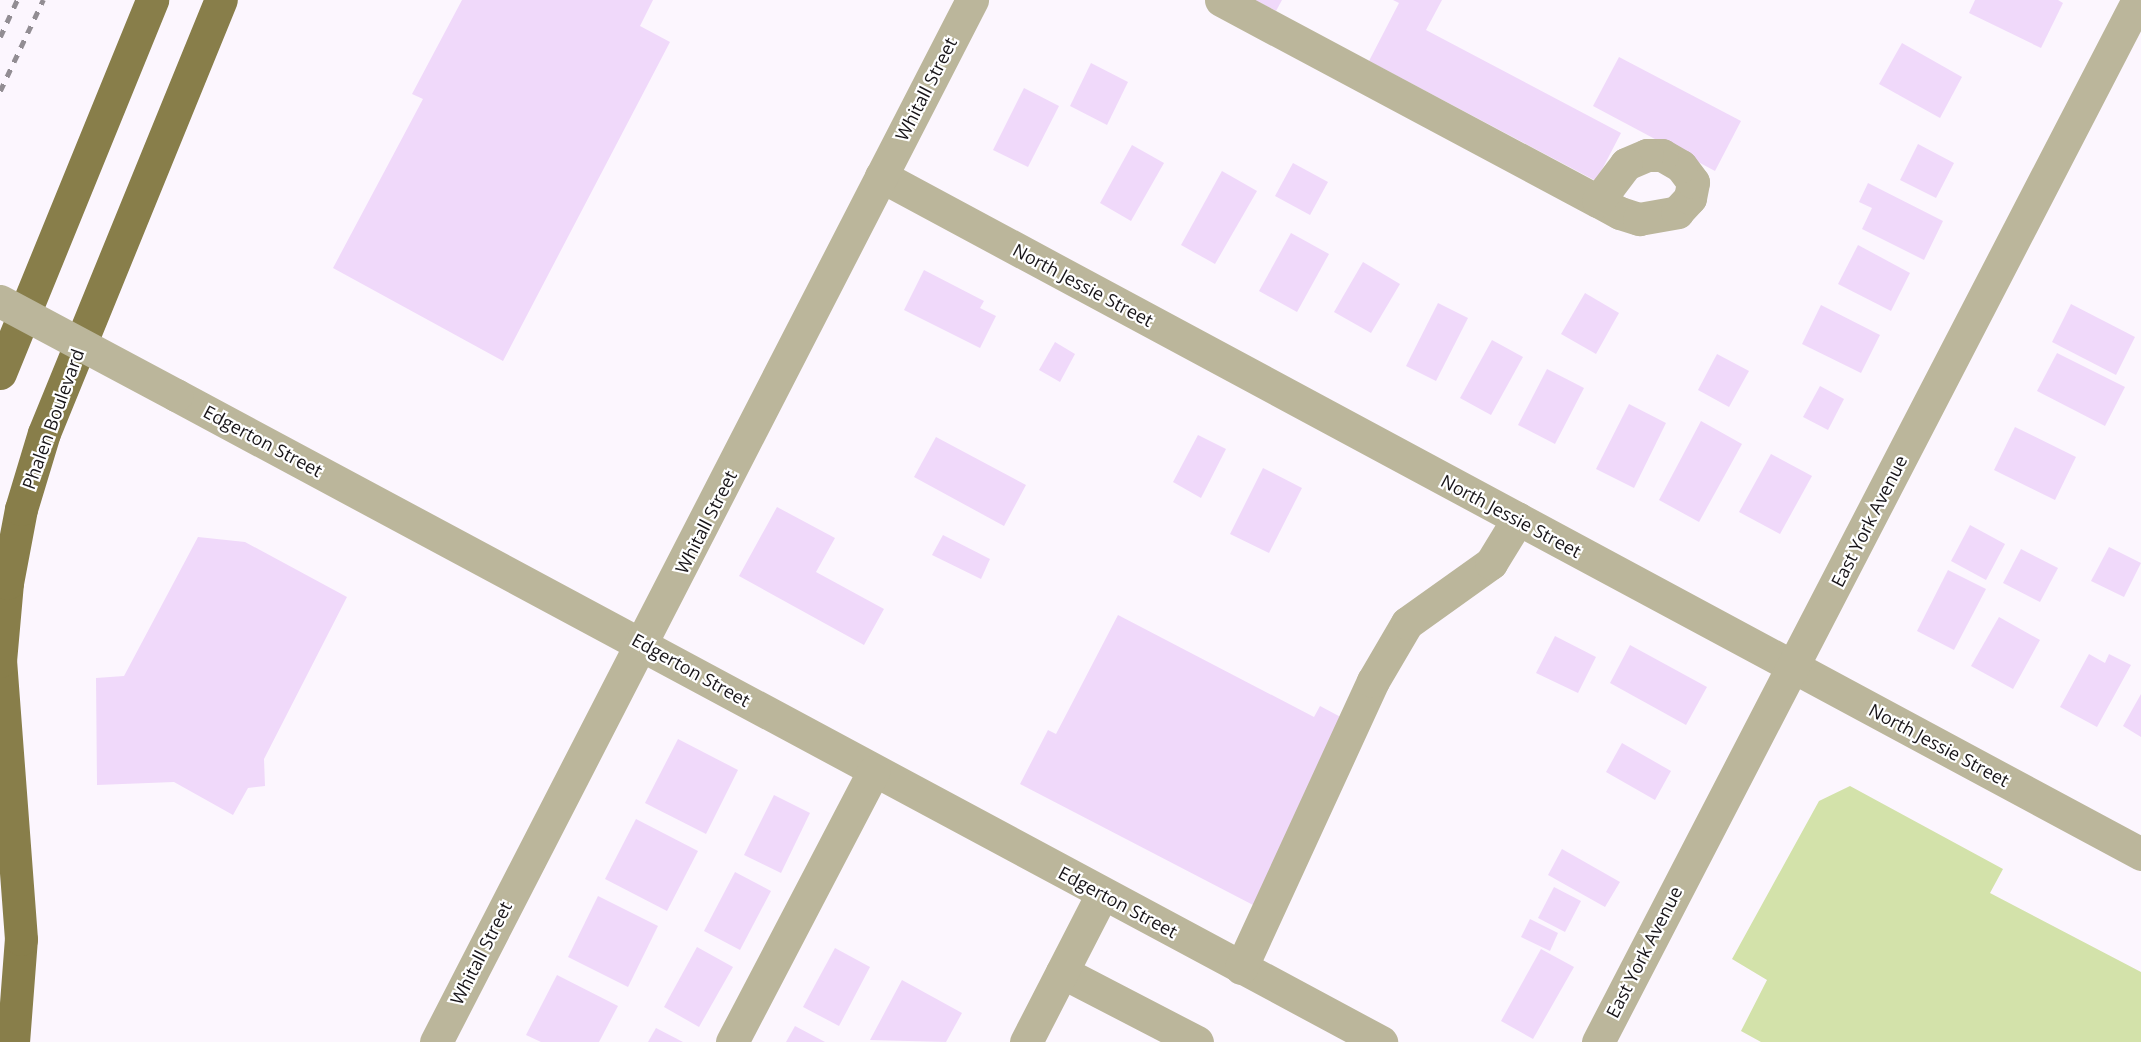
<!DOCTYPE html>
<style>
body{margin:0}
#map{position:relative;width:2141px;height:1042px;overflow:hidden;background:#fcf6fe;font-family:"Open Sans",sans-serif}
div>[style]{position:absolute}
.green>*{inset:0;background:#d3e2aa}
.building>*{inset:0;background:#f0d9fa}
.minor>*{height:33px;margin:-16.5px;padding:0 16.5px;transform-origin:16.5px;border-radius:16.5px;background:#bbb69b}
.major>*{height:33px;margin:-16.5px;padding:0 16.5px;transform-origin:16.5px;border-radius:16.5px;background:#887e4a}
.rail>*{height:4.5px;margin-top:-2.25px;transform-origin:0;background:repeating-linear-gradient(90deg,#928d93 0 8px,transparent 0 16px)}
.minor-bridge>*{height:33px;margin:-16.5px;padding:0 16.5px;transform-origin:16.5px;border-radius:16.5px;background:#bbb69b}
span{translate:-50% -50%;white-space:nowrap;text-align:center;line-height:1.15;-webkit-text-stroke:4.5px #fff;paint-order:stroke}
.street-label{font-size:18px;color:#171418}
</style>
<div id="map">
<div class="green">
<div style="clip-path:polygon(1850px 786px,2003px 869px,1990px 893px,2141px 972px,2141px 1042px,1761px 1042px,1741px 1031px,1767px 980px,1732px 959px,1819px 801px)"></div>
</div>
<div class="building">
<div style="clip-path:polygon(462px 0,653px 0,640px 26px,670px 42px,503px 361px,333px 268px,423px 99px,412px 94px)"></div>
<div style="clip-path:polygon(1255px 0,1282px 0,1276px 11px)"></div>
<div style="clip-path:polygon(1393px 0,1442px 0,1426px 30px,1621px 133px,1596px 181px,1369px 61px,1399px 3px)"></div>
<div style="clip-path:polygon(1975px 0,2058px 0,2063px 3px,2041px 48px,1969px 13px)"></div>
<div style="clip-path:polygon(1902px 43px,1962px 77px,1940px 118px,1879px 84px)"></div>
<div style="clip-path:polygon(1619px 57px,1741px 121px,1715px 171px,1593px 106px)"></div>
<div style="clip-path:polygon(1091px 63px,1128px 82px,1107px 125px,1070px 106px)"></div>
<div style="clip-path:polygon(1024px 88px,1059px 106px,1028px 167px,993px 150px)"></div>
<div style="clip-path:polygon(1918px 144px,1954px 163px,1936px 198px,1900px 180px)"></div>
<div style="clip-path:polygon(1132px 145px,1164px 163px,1131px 221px,1100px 203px)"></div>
<div style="clip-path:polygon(1293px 163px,1328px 182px,1310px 215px,1275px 196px)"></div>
<div style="clip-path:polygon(1222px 171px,1257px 191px,1215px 264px,1181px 245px)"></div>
<div style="clip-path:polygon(1868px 183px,1943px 221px,1924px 260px,1862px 229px,1872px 208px,1859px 202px)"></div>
<div style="clip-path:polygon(1291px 233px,1329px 254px,1297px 312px,1259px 291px)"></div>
<div style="clip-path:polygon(1858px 245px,1910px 273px,1891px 311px,1838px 284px)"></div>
<div style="clip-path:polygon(1363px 262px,1400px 284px,1371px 333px,1334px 312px)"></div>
<div style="clip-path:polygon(924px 270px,984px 301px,980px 308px,996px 316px,980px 348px,904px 310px)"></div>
<div style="clip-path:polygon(1585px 293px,1619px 313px,1596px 354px,1561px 334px)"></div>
<div style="clip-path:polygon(1438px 303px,1468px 318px,1436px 381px,1406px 366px)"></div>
<div style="clip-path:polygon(2071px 304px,2135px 337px,2116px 375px,2052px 342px)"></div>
<div style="clip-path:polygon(1821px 305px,1880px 335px,1861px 373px,1802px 344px)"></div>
<div style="clip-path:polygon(1492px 340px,1523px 357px,1491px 415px,1460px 398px)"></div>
<div style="clip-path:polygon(1055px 342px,1075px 354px,1060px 382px,1039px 370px)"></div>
<div style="clip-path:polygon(2057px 353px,2125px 387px,2105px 426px,2037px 391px)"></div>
<div style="clip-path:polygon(1717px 354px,1749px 371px,1729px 407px,1698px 390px)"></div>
<div style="clip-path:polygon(1547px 369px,1584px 388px,1555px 444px,1518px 425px)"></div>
<div style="clip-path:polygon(1820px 386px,1844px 399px,1828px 430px,1803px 417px)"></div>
<div style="clip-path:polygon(1629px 404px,1666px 423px,1634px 488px,1596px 469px)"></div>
<div style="clip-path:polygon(1701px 421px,1742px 444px,1699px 522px,1659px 500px)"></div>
<div style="clip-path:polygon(2015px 427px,2076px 457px,2055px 500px,1994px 470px)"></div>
<div style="clip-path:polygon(1198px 435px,1226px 449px,1201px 498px,1173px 482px)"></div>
<div style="clip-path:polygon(936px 437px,1026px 485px,1004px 526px,914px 477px)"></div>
<div style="clip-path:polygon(1771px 454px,1812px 476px,1780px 534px,1739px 512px)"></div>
<div style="clip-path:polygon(1263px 468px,1302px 488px,1269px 553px,1230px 534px)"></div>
<div style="clip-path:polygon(777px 507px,835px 538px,816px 572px,884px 609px,864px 645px,739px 576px)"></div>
<div style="clip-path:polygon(1970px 525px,2005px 544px,1986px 580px,1951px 561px)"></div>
<div style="clip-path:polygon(943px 535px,990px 559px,981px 579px,932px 555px)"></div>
<div style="clip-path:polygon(198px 537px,245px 542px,347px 597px,264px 759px,265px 786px,248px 788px,233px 815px,174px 782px,97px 785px,96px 678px,124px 676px)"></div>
<div style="clip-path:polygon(2109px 547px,2141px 563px,2124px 597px,2091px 581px)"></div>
<div style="clip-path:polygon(2021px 549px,2058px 568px,2040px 602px,2003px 583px)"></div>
<div style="clip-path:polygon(1948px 570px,1986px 589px,1954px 650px,1917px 631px)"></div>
<div style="clip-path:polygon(1118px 615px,1314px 717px,1320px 706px,1350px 722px,1255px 906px,1020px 784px,1048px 730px,1056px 734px)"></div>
<div style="clip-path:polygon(1999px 617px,2040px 640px,2013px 689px,1971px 666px)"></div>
<div style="clip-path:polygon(1555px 636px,1596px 657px,1578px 693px,1536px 673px)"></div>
<div style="clip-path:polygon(1630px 645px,1707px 687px,1686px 725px,1610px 683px)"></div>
<div style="clip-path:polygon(2089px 654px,2105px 663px,2109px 654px,2131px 665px,2097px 727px,2060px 707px)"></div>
<div style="clip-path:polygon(2141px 694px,2141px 737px,2123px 726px)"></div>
<div style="clip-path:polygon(678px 739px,738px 770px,706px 834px,645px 803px)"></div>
<div style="clip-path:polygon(1622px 743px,1671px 771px,1655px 800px,1606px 772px)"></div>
<div style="clip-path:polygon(774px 795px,810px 813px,781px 873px,744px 855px)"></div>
<div style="clip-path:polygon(636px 819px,698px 851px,667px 911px,605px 879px)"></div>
<div style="clip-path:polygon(1562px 849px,1620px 882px,1605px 907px,1548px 875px)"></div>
<div style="clip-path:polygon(735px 872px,771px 891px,740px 950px,704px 931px)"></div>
<div style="clip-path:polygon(1554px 887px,1581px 901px,1565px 932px,1538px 918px)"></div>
<div style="clip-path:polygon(598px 896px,658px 926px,628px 987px,568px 957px)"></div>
<div style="clip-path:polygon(1530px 919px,1558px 933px,1550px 951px,1521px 937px)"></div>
<div style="clip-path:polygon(697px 947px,733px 967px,699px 1027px,664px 1007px)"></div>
<div style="clip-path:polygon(835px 948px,870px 967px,839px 1026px,803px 1007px)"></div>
<div style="clip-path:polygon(1541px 949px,1574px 967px,1533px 1039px,1501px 1021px)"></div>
<div style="clip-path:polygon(557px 975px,618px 1006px,599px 1042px,541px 1042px,526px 1035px)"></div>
<div style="clip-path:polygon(902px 980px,962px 1013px,946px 1042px,870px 1040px)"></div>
<div style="clip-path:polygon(795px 1026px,825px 1042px,786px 1042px)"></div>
<div style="clip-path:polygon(656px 1028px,683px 1042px,648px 1042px)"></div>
</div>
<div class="minor">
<div style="left:1221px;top:0;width:427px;rotate:28.1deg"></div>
<div style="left:1598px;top:201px;width:25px;rotate:29deg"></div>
<div style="left:1620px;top:213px;width:20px;rotate:18deg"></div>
<div style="left:1639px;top:219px;width:39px;rotate:-10deg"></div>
<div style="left:1677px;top:212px;width:19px;rotate:-47deg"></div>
<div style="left:1690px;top:198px;width:16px;rotate:-79deg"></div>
<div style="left:1693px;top:182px;width:20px;rotate:-127deg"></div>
<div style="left:1681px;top:166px;width:22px;rotate:-150deg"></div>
<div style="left:1662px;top:155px;width:15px;rotate:180deg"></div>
<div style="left:1647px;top:155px;width:23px;rotate:157deg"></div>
<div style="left:1626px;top:164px;width:46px;rotate:127.1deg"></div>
<div style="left:881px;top:176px;width:1431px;rotate:28.28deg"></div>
<div style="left:176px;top:395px;width:1368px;rotate:28.23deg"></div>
<div style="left:1241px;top:968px;width:316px;rotate:-65.3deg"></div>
<div style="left:1373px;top:681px;width:67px;rotate:-59.6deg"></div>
<div style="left:1407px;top:623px;width:103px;rotate:-35.5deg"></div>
<div style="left:1491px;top:563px;width:52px;rotate:-58.5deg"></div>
<div style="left:1062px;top:972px;width:152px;rotate:27.4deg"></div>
<div style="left:436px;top:1042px;width:1172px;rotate:-62.78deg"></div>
<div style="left:732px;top:1042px;width:305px;rotate:-62.4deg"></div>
<div style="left:1026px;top:1042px;width:166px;rotate:-62.8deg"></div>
<div style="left:1598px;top:1042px;width:1174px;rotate:-62.61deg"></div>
</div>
<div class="major">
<div style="left:0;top:373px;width:403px;rotate:-67.8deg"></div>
<div style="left:13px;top:1042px;width:103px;rotate:-85.6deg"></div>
<div style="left:21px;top:939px;width:279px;rotate:-94.3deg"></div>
<div style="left:0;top:661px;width:78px;rotate:-84.9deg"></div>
<div style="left:7px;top:583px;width:75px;rotate:-79.3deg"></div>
<div style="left:21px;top:509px;width:79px;rotate:-73.2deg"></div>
<div style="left:44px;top:433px;width:468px;rotate:-67.8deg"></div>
</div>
<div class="rail">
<div style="left:0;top:37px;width:41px;rotate:-65.3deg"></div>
<div style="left:0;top:91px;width:101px;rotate:-64.7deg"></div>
</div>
<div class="minor-bridge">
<div style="left:0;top:301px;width:200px;rotate:28.1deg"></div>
</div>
<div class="street-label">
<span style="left:926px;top:89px;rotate:-63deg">Whitall Street</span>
<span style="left:1083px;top:285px;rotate:28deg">North Jessie Street</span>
<span style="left:53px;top:419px;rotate:-70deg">Phalen Boulevard</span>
<span style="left:263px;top:441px;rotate:28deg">Edgerton Street</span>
<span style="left:1511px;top:516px;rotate:28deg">North Jessie Street</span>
<span style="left:1869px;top:521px;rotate:-63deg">East York Avenue</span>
<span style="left:706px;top:522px;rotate:-63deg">Whitall Street</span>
<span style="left:691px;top:670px;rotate:29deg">Edgerton Street</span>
<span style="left:1939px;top:745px;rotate:28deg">North Jessie Street</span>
<span style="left:1118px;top:902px;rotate:28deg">Edgerton Street</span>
<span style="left:1644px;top:952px;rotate:-63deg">East York Avenue</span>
<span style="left:481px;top:953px;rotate:-63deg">Whitall Street</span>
</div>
</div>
